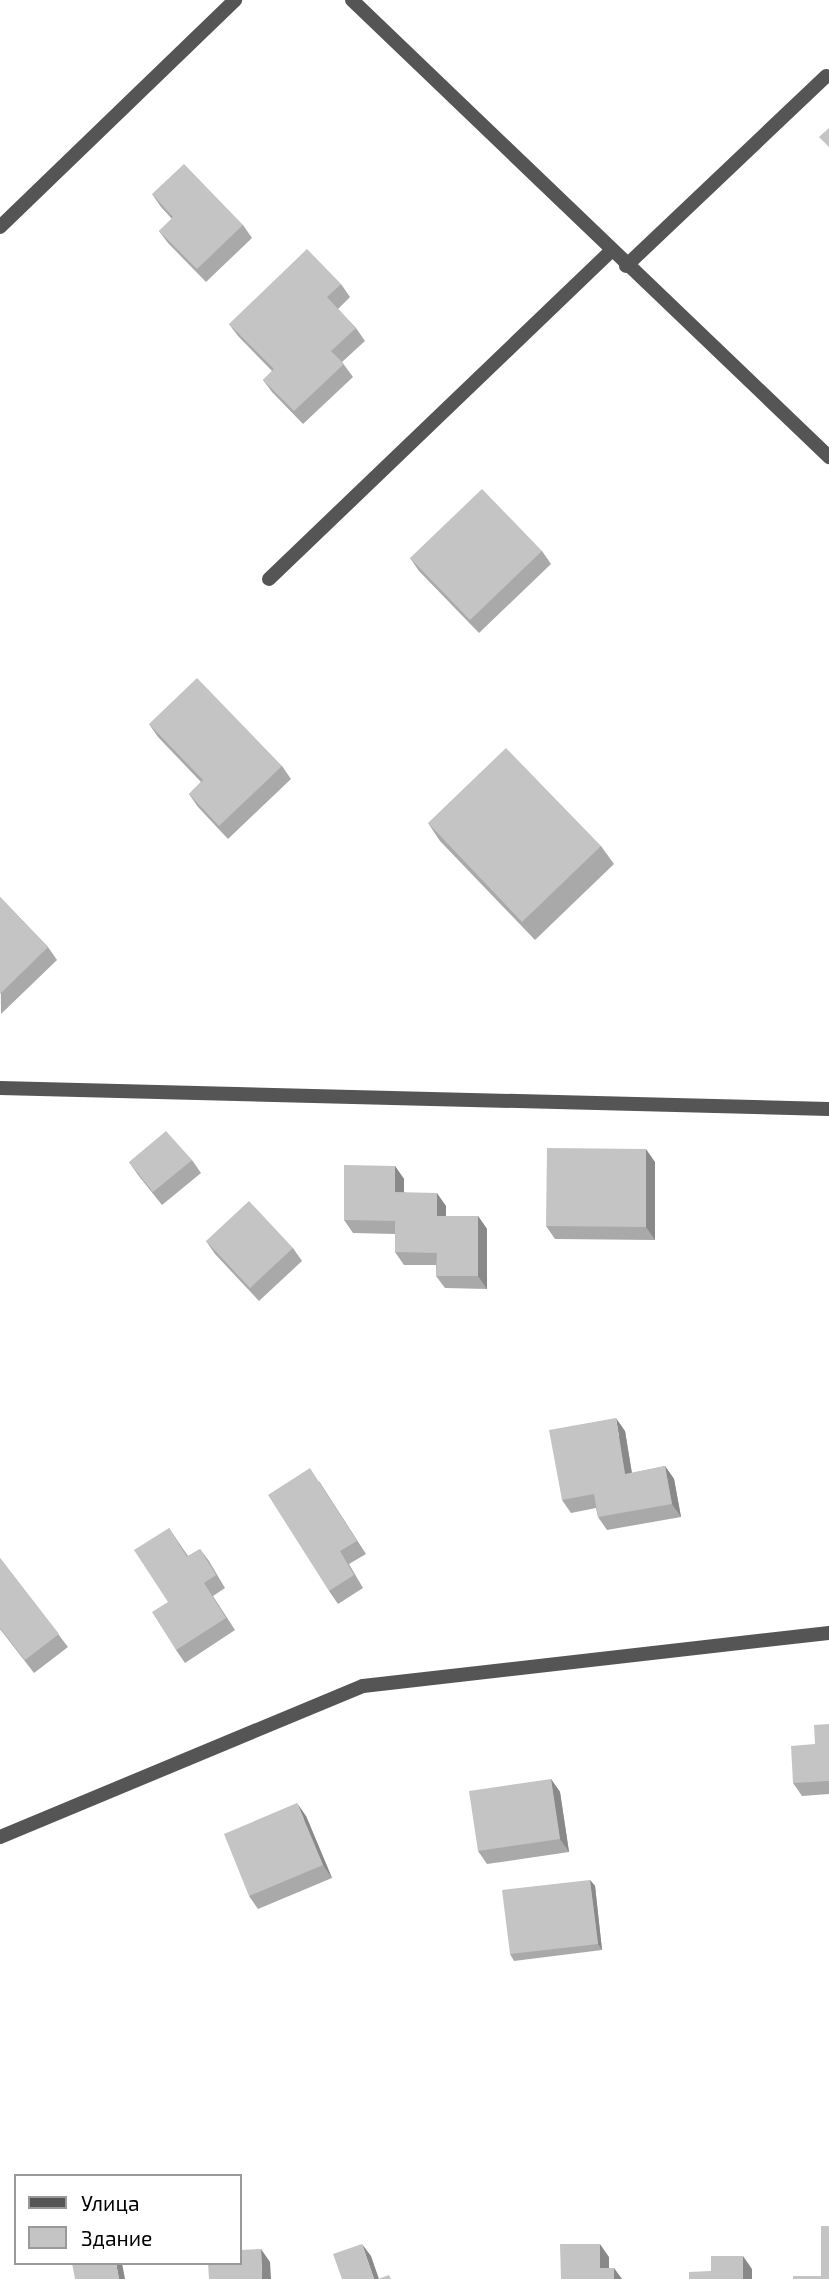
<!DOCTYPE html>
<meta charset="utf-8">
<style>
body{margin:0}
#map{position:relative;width:829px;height:2279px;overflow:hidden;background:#fff;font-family:"Exo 2",sans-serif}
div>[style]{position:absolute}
.service>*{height:14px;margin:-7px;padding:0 7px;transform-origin:7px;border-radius:7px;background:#555}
.minor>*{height:14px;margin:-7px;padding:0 7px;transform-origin:7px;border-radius:7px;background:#555}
.wall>*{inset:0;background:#a9a9a9}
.shaded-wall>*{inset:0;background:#898989}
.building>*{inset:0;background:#c4c4c4}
span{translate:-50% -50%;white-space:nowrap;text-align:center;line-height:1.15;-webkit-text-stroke:6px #fff;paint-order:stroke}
.legend{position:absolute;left:14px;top:2174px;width:228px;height:91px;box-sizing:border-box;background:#fff;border:2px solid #999;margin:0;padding:9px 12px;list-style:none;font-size:21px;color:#000}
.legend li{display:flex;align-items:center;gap:14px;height:35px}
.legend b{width:35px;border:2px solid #999}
</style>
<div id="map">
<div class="service">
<div style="left:0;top:227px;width:327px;rotate:-44deg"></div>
<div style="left:626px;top:266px;width:276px;rotate:-43.5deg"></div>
<div style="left:269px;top:579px;width:472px;rotate:-43.8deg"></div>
</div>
<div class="minor">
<div style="left:352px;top:0;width:661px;rotate:43.77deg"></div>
<div style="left:0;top:1088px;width:829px;rotate:1.45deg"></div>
<div style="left:0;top:1837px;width:393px;rotate:-22.6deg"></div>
<div style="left:363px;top:1686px;width:469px;rotate:-6.5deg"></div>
</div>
<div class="wall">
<div style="clip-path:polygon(152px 194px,243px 225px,252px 238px,206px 282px,168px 243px,159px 231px,172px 219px,161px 207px)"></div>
<div style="clip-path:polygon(341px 284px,350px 297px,338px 309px,356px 328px,365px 341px,342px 362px,353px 377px,303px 424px,272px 392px,263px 380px,272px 371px,238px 336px,229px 324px)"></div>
<div style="clip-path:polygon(542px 551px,551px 564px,479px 633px,419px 571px,410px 558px)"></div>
<div style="clip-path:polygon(149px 724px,282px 766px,291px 779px,228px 839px,198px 807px,189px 794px,201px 782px,158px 737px)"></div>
<div style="clip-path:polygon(428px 823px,601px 846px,614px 864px,535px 940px,440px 841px)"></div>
<div style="clip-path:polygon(0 897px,48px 947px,57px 960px,1px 1014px)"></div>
<div style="clip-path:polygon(192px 1160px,201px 1173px,162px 1205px,138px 1175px,129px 1162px)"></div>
<div style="clip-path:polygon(655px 1162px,655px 1240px,555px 1239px,546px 1226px)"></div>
<div style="clip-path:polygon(395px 1166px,404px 1179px,404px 1192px,446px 1206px,446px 1216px,478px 1216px,487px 1229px,487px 1289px,445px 1288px,436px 1276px,436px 1265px,404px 1265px,395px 1252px,395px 1234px,353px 1233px,344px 1220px)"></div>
<div style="clip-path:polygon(206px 1241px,293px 1248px,302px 1261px,259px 1301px,215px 1254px)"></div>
<div style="clip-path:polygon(625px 1431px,632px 1473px,665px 1466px,674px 1479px,681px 1517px,607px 1530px,598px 1517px,596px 1508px,571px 1513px,562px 1500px)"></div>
<div style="clip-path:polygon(319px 1481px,366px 1554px,349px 1564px,363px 1588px,338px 1604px,329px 1591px)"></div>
<div style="clip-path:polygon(169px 1528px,188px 1556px,200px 1549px,209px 1561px,225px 1588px,213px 1596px,235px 1630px,185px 1663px,176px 1650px,168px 1602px)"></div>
<div style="clip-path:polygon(0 1558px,68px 1647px,34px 1673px,0 1629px)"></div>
<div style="clip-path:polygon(829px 1724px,829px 1794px,802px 1796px,793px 1783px,815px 1744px)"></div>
<div style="clip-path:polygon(551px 1779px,560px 1792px,569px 1852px,487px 1864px,478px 1851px)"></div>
<div style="clip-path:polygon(306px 1816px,332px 1878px,258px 1909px,249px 1896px)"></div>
<div style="clip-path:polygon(590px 1880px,595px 1886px,602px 1950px,514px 1961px,510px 1954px)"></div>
</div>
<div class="shaded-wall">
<div style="clip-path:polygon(646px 1149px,655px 1162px,655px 1240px,646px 1227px)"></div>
<div style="clip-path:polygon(395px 1166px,404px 1179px,404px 1205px,395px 1192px)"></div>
<div style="clip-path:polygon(437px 1193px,446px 1206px,446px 1229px,437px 1216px)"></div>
<div style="clip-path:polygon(478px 1216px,487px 1229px,487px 1289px,478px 1276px)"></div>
<div style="clip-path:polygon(616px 1418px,625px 1431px,634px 1487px,625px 1474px)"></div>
<div style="clip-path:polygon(665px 1466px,674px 1479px,681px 1517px,672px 1504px)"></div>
<div style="clip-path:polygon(551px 1779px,560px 1792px,569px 1852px,560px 1839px)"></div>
<div style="clip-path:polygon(297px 1803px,306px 1816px,332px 1878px,323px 1865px)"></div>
<div style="clip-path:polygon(590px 1880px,595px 1886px,602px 1950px,598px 1944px)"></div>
<div style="clip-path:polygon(362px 2244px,371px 2256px,379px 2279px,374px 2279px)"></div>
<div style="clip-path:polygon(600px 2244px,609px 2257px,609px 2279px,600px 2268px)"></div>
<div style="clip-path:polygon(261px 2249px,270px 2262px,271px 2279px,262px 2279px)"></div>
<div style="clip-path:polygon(743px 2256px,752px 2269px,752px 2279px,743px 2279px)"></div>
<div style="clip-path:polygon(116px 2263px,122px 2263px,125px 2279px,119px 2279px)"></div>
<div style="clip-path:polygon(614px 2268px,622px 2279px,614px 2279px)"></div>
</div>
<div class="building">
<div style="clip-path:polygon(829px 128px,829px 147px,819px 137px)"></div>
<div style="clip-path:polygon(184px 164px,243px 225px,197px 269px,159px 231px,173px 217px,152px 194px)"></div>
<div style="clip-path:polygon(307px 249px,341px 284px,327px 297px,356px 328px,331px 351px,344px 364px,294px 411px,263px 380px,274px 369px,229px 324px)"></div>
<div style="clip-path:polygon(482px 489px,542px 551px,470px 620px,410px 558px)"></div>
<div style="clip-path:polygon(197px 678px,282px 766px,219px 826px,189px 794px,203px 780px,149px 724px)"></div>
<div style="clip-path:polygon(506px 748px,601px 846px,522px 922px,428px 823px)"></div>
<div style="clip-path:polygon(0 897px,48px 947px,0 994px)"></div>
<div style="clip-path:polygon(166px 1131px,192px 1160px,153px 1192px,129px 1162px)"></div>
<div style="clip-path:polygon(547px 1148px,646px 1149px,646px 1227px,546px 1226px)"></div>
<div style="clip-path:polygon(344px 1165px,395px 1166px,395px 1192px,437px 1193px,437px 1216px,478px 1216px,478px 1276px,436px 1276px,437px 1253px,395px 1252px,395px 1221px,344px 1220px)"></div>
<div style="clip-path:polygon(249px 1201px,293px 1248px,250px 1288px,206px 1241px)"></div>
<div style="clip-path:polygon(616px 1418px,625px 1474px,665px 1466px,672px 1504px,598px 1517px,594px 1494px,562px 1500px,549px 1430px)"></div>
<div style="clip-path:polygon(310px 1468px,357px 1541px,340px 1551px,354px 1575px,329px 1591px,268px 1495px)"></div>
<div style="clip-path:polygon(169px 1528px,187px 1557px,200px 1549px,216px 1575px,204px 1583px,226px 1618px,176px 1650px,152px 1612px,168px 1602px,134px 1550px)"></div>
<div style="clip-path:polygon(0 1558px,59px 1634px,25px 1660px,0 1628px)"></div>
<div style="clip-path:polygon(829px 1724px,829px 1781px,793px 1783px,791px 1746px,815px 1744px,814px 1725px)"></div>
<div style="clip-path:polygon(551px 1779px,560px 1839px,478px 1851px,469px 1791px)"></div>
<div style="clip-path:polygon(297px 1803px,323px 1865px,249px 1896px,224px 1834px)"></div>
<div style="clip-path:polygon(590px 1880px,598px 1944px,510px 1954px,502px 1890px)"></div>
<div style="clip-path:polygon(821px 2226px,829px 2226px,829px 2279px,793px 2279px,793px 2276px,821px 2276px)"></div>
<div style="clip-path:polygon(362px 2244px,374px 2279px,342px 2279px,333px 2254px)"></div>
<div style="clip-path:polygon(560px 2244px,600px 2244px,600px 2268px,614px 2268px,614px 2279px,561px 2279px)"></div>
<div style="clip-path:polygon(261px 2249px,262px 2279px,209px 2279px,208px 2263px,240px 2263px,240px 2250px)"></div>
<div style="clip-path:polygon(711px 2256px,743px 2256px,743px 2279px,689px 2279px,689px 2272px,711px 2271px)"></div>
<div style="clip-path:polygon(72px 2263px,116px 2263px,119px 2279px,75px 2279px)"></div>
<div style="clip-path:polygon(389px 2275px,391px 2279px,378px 2279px)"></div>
</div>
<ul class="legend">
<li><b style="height:9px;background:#555"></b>Улица</li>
<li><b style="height:19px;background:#c4c4c4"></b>Здание</li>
</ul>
</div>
